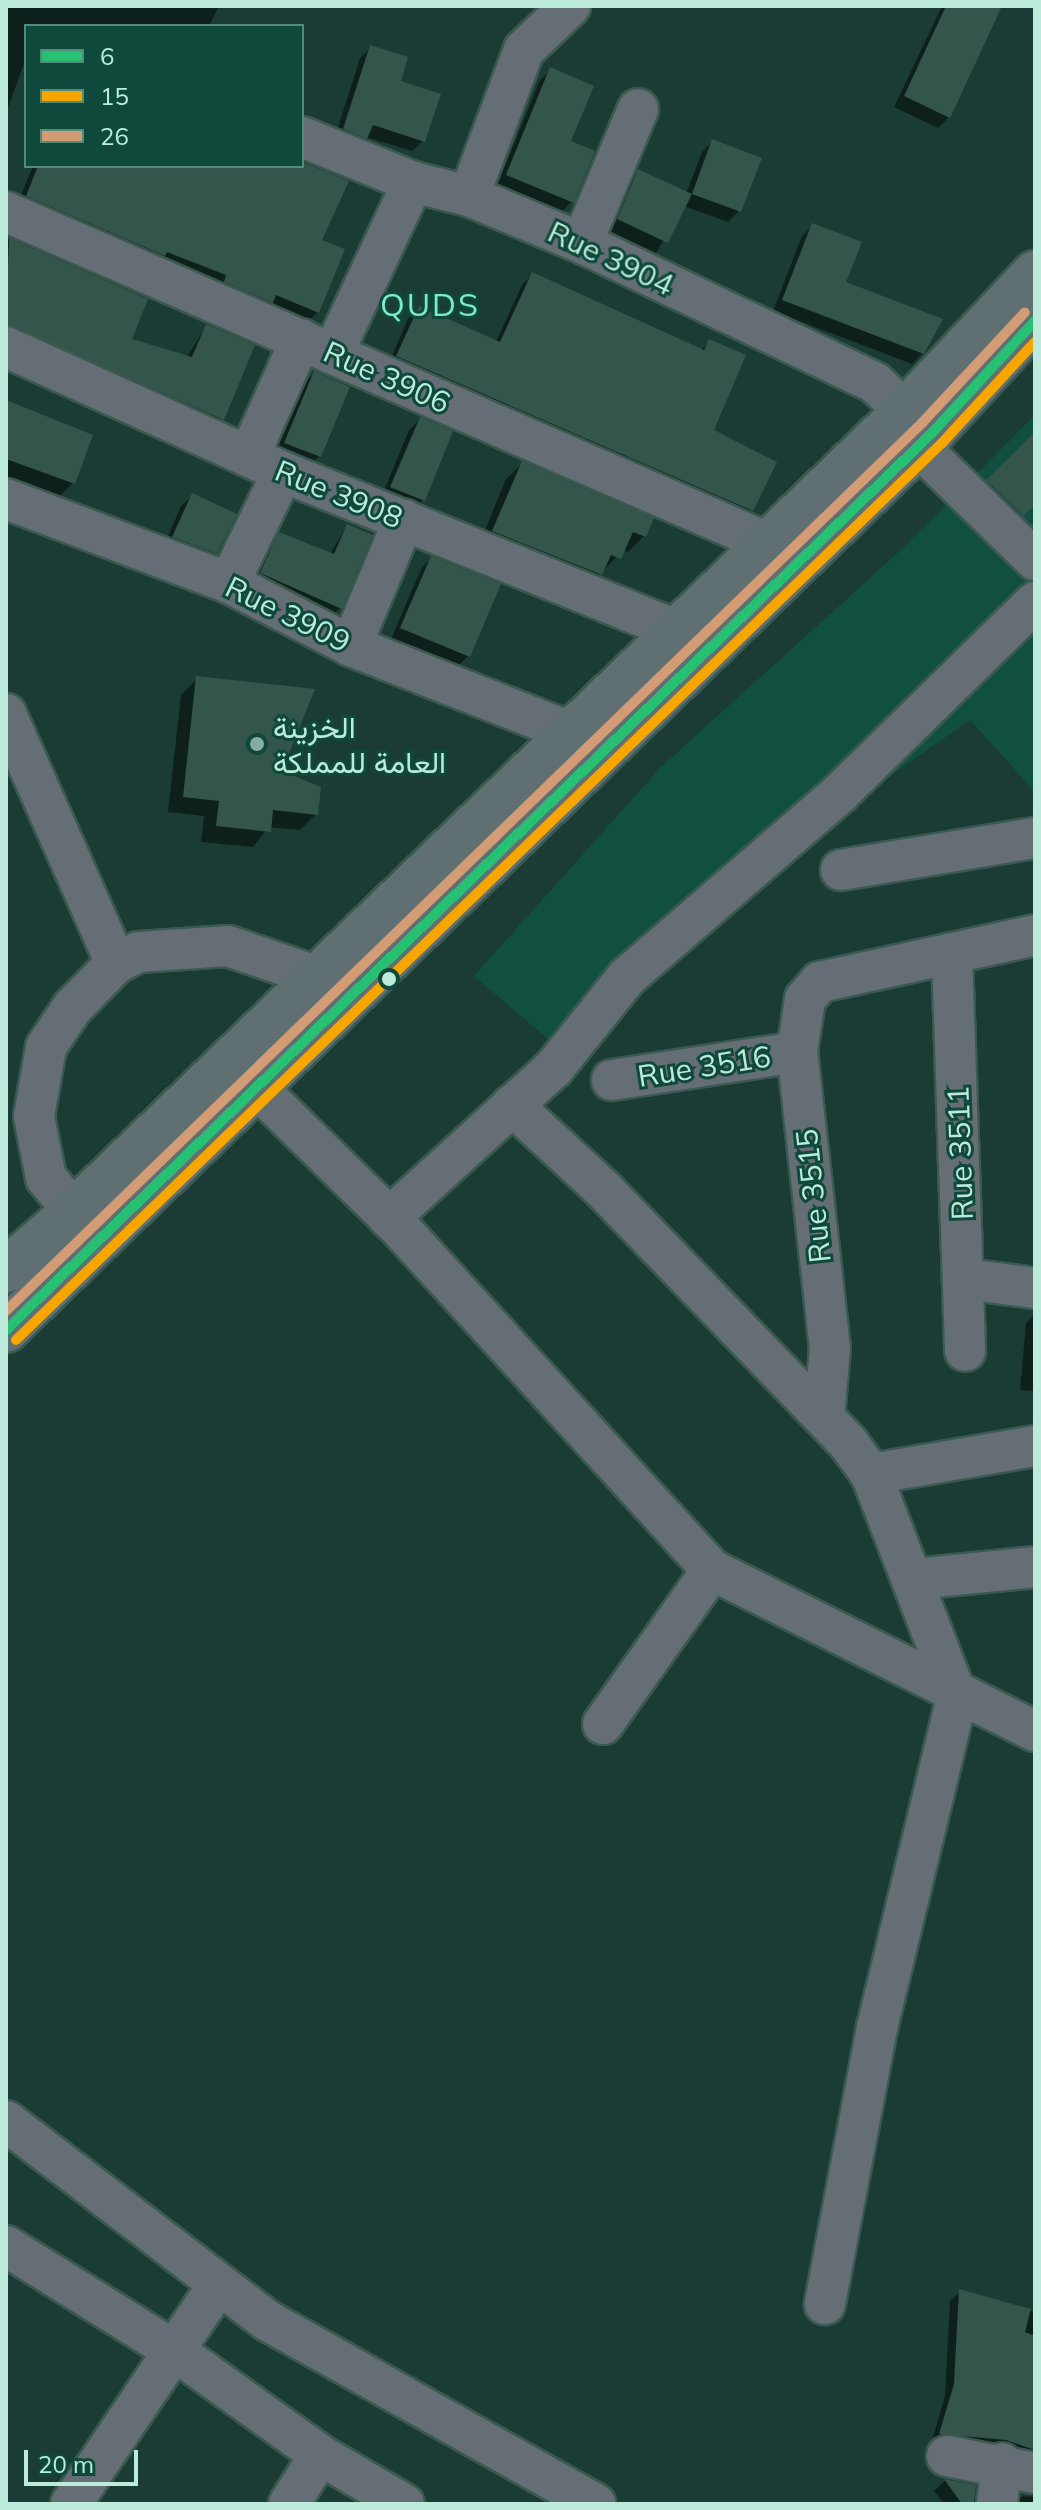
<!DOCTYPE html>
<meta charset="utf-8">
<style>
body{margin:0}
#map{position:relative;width:1041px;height:2510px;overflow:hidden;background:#1b3c34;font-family:Mulish,Vazirmatn,sans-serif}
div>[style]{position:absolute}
.built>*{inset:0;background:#114f40}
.shadow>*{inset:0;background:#0007}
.building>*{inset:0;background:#33554c}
.roads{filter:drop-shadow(2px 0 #3a5950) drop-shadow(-2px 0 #3a5950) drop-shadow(0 2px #3a5950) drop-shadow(0 -2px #3a5950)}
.minor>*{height:40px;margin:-20px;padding:0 20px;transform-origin:20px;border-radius:20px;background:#666e75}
.major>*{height:44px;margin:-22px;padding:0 22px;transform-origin:22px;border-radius:22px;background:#5f6f72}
.bus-1>*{height:10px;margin:-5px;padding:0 5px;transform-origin:5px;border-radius:5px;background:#26c172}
.bus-2>*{height:10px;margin:-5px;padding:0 5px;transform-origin:5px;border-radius:5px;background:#f7a600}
.bus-3>*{height:10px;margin:-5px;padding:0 5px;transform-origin:5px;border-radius:5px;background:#d39c74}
.dots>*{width:22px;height:22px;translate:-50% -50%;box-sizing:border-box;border:4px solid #0e493b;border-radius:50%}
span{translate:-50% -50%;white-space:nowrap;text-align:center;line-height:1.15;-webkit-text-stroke:6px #0e493b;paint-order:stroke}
.street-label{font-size:30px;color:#bcebdb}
.poi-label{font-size:30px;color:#bcebdb}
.left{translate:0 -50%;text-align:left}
.neighbourhood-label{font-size:32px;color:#81e8c9;letter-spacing:2px}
.frame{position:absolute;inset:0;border:8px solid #bcebdb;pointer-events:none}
.legend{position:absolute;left:24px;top:24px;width:280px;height:144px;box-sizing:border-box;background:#0e493b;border:2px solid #548a7b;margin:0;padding:10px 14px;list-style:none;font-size:24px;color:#bcebdb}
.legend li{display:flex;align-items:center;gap:16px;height:40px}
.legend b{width:40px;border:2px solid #548a7b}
.scale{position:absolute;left:24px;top:2450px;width:114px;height:36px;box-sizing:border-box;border:4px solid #bcebdb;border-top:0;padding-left:10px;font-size:24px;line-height:28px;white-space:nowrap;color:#bcebdb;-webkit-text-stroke:6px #0e493b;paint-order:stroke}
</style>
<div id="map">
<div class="built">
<div style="clip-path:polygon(1035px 415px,1035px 792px,970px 720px,827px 820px,561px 1050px,474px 976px,660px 768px,903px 548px)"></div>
</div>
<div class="shadow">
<div style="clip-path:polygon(6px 6px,219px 6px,209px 26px,26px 26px,26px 58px,6px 113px)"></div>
<div style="clip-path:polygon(942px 6px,1000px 6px,949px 117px,938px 128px,894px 107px)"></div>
<div style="clip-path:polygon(371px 47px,398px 82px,423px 141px,412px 151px,366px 137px,355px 148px,334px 140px,360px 58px)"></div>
<div style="clip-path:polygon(551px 70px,569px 142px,572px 201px,562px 212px,497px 186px,540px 80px)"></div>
<div style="clip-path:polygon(713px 141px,759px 159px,739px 211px,728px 222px,684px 206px,656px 253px,607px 230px,627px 182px,638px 172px,686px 194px,702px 152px)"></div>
<div style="clip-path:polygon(302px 164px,320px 241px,318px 312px,307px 322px,16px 207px,33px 166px)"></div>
<div style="clip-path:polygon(813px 225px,844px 284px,922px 353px,912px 364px,773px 311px,802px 236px)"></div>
<div style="clip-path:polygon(6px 239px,145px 300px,129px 340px,187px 357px,206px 326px,222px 419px,212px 430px,6px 337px)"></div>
<div style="clip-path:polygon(533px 274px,700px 351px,709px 342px,711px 431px,751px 510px,741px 521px,387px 367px,408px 319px,419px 308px,496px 342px,522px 285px)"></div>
<div style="clip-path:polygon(314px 373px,319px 456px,309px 467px,275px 454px,304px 384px)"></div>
<div style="clip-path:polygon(6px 403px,90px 436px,73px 483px,57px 499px,6px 480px)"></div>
<div style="clip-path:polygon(420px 419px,423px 500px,412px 511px,381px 498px,409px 430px)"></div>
<div style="clip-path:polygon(1035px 435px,1035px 502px,1006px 531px,972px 497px)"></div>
<div style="clip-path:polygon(522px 464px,651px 519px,644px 536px,628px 552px,623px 550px,585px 590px,478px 547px,506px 479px)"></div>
<div style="clip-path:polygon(192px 496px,216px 553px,205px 564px,163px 548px,181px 506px)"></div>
<div style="clip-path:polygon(347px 526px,340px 608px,329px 618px,250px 584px,280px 534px,330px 554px)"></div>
<div style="clip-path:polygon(431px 558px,498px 585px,468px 656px,457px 667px,391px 639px,421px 569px)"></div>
<div style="clip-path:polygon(197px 679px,316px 814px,300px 830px,269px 827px,253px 847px,201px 842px,204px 816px,168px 812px,181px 695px)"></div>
<div style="clip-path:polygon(1035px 1314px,1035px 1391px,1020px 1390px,1026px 1323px)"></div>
<div style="clip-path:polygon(960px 2292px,1035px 2312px,1035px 2464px,995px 2450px,931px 2444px,945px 2396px,950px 2301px)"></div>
<div style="clip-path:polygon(944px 2481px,974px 2487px,976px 2504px,944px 2504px,934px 2491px)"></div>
<div style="clip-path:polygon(1022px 2496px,1035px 2497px,1035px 2504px,1014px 2504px)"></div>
</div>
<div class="building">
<div style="clip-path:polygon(946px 6px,1002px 6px,950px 118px,904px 96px)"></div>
<div style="clip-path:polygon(370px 45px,408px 57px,401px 81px,441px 94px,425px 142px,373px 125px,367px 139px,343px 129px)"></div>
<div style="clip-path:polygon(550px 67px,594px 86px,571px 141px,595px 151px,574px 203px,506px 175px)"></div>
<div style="clip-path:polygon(712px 139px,762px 158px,741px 212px,692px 194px)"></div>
<div style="clip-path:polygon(302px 162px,349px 181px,322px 240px,345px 249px,319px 313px,276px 295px,273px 303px,224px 282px,226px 275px,167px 252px,165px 256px,26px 196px,38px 166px,302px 166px)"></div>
<div style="clip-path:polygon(638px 169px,692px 194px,668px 243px,617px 219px)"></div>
<div style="clip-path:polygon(812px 223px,862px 242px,846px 282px,943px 319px,924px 354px,782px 300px)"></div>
<div style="clip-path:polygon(9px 238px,148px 299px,132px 339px,192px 357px,206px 324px,255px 345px,224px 420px,6px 324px)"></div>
<div style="clip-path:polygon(532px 272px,704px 350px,709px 339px,746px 355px,714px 430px,777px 462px,753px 511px,396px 356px,419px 306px,500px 342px)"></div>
<div style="clip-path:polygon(314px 371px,350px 387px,321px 457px,284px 443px)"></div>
<div style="clip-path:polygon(6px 400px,93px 435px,75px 484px,6px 459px)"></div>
<div style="clip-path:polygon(420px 417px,453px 431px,425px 501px,390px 487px)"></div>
<div style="clip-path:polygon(1035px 432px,1035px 505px,1023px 516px,986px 480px)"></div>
<div style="clip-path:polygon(522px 461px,654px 518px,646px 537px,633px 532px,621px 559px,611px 555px,602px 575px,492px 531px)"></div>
<div style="clip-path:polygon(192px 493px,237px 514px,217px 554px,172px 537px)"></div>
<div style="clip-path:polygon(347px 524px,373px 535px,342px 609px,260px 573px,279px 532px,334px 554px)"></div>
<div style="clip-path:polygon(431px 556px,501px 584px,470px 657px,400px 628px)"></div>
<div style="clip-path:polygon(196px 676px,315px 689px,282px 771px,321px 787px,318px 815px,273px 810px,271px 832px,216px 826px,219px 801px,183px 797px)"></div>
<div style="clip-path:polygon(959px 2289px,1031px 2309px,1025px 2332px,1035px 2336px,1035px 2450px,1006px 2440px,939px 2434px,954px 2384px)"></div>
<div style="clip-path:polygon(944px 2479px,976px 2485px,974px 2504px,962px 2504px)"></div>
</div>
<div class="roads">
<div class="minor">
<div style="left:302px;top:137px;width:120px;rotate:22.1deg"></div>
<div style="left:413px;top:182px;width:58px;rotate:14deg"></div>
<div style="left:469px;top:196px;width:122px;rotate:22.6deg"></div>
<div style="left:582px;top:243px;width:325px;rotate:25.5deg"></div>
<div style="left:875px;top:383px;width:41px;rotate:43deg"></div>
<div style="left:469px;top:196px;width:156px;rotate:-69.4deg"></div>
<div style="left:524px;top:50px;width:64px;rotate:-43.7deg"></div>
<div style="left:6px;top:212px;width:831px;rotate:23.48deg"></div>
<div style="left:582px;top:243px;width:145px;rotate:-67.3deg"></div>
<div style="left:6px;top:347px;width:304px;rotate:24.3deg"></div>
<div style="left:283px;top:472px;width:424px;rotate:21.9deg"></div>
<div style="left:333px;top:353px;width:189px;rotate:-64.9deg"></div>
<div style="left:918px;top:446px;width:163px;rotate:44.3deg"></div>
<div style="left:249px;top:456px;width:128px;rotate:-66deg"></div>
<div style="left:6px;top:499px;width:238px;rotate:20.6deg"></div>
<div style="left:229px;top:583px;width:137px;rotate:27.3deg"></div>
<div style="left:351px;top:646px;width:235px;rotate:21.4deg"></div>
<div style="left:229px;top:583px;width:123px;rotate:-64.1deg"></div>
<div style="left:351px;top:646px;width:137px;rotate:-67.2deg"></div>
<div style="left:6px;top:714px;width:272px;rotate:66.2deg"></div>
<div style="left:841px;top:870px;width:197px;rotate:-9.4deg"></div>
<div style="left:952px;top:955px;width:396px;rotate:88.1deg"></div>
<div style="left:612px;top:1080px;width:187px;rotate:-8.6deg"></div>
<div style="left:256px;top:1087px;width:197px;rotate:44.4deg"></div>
<div style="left:397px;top:1225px;width:467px;rotate:47.6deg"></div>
<div style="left:712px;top:1570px;width:361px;rotate:26.5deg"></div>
<div style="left:512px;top:1105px;width:125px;rotate:42.7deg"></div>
<div style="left:604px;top:1190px;width:353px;rotate:46deg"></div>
<div style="left:849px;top:1444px;width:37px;rotate:54deg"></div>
<div style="left:871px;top:1474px;width:239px;rotate:68.9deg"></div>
<div style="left:957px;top:1697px;width:341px;rotate:103.6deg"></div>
<div style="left:877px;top:2028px;width:281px;rotate:100.7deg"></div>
<div style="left:74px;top:1211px;width:43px;rotate:-130.3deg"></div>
<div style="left:46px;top:1178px;width:63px;rotate:-101deg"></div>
<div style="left:34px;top:1116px;width:70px;rotate:-80.1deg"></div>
<div style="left:46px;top:1047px;width:47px;rotate:-56.3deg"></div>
<div style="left:72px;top:1008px;width:63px;rotate:-45.6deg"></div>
<div style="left:116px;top:963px;width:25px;rotate:-26deg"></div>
<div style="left:139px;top:952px;width:89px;rotate:-3.9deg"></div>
<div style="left:228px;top:946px;width:92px;rotate:19deg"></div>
<div style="left:389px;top:1218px;width:223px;rotate:-42.3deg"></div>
<div style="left:554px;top:1068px;width:117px;rotate:-51.3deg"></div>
<div style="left:627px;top:977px;width:281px;rotate:-40.8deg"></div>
<div style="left:840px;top:793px;width:273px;rotate:-44.4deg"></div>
<div style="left:965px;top:1279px;width:71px;rotate:7.3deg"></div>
<div style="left:824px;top:1417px;width:68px;rotate:-85deg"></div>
<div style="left:830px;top:1349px;width:299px;rotate:-96.3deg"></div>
<div style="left:797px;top:1052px;width:54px;rotate:-81.4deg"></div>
<div style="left:805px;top:999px;width:23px;rotate:-49deg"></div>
<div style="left:820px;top:982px;width:220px;rotate:-12.3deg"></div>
<div style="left:871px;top:1474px;width:166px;rotate:-9.7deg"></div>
<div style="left:915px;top:1579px;width:121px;rotate:-5.7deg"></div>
<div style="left:603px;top:1724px;width:189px;rotate:-54.7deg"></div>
<div style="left:6px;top:2121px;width:330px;rotate:37.4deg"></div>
<div style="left:268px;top:2321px;width:375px;rotate:29.2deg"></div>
<div style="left:6px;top:2246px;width:199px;rotate:31.9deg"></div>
<div style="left:175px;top:2351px;width:178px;rotate:35.6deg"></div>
<div style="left:320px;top:2455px;width:97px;rotate:30.3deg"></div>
<div style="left:947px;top:2456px;width:90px;rotate:10.9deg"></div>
<div style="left:71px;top:2504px;width:265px;rotate:-56.1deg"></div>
<div style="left:289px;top:2504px;width:58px;rotate:-57.7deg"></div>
<div style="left:997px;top:2504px;width:41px;rotate:-83deg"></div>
</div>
<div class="major">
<div style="left:6px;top:1270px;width:90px;rotate:-40.9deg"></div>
<div style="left:74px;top:1211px;width:1153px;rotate:-43.91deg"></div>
<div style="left:905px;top:411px;width:190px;rotate:-46.7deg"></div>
<div style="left:6px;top:1330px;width:1289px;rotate:-44.09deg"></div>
<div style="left:932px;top:433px;width:152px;rotate:-47.4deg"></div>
</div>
</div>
<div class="bus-1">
<div style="left:6px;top:1330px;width:1289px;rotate:-44.09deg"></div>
<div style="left:932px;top:433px;width:152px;rotate:-47.4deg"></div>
</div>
<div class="bus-2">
<div style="left:16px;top:1340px;width:1289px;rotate:-44.09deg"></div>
<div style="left:942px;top:443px;width:137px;rotate:-47.4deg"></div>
</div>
<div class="bus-3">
<div style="left:6px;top:1311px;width:1276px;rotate:-44.11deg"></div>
<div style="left:922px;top:423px;width:151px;rotate:-47.1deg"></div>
</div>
<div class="dots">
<div style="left:257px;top:744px;background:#84aea1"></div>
<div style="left:389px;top:979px;background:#bcebdb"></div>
</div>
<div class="street-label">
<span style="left:611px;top:258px;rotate:25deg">Rue 3904</span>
<span style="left:387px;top:377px;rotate:24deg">Rue 3906</span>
<span style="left:339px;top:494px;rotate:22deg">Rue 3908</span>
<span style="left:288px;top:614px;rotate:26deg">Rue 3909</span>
<span style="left:704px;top:1066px;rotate:-9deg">Rue 3516</span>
<span style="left:960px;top:1153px;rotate:-92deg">Rue 3511</span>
<span style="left:813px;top:1196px;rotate:-96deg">Rue 3515</span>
</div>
<div class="poi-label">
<span class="left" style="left:273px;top:744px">الخزينة<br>العامة للمملكة</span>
</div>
<div class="neighbourhood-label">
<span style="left:430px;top:304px">QUDS</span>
</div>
<div class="frame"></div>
<ul class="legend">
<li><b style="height:10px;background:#26c172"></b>6</li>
<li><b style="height:10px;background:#f7a600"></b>15</li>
<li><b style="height:10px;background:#d39c74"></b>26</li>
</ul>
<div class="scale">20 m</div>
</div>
